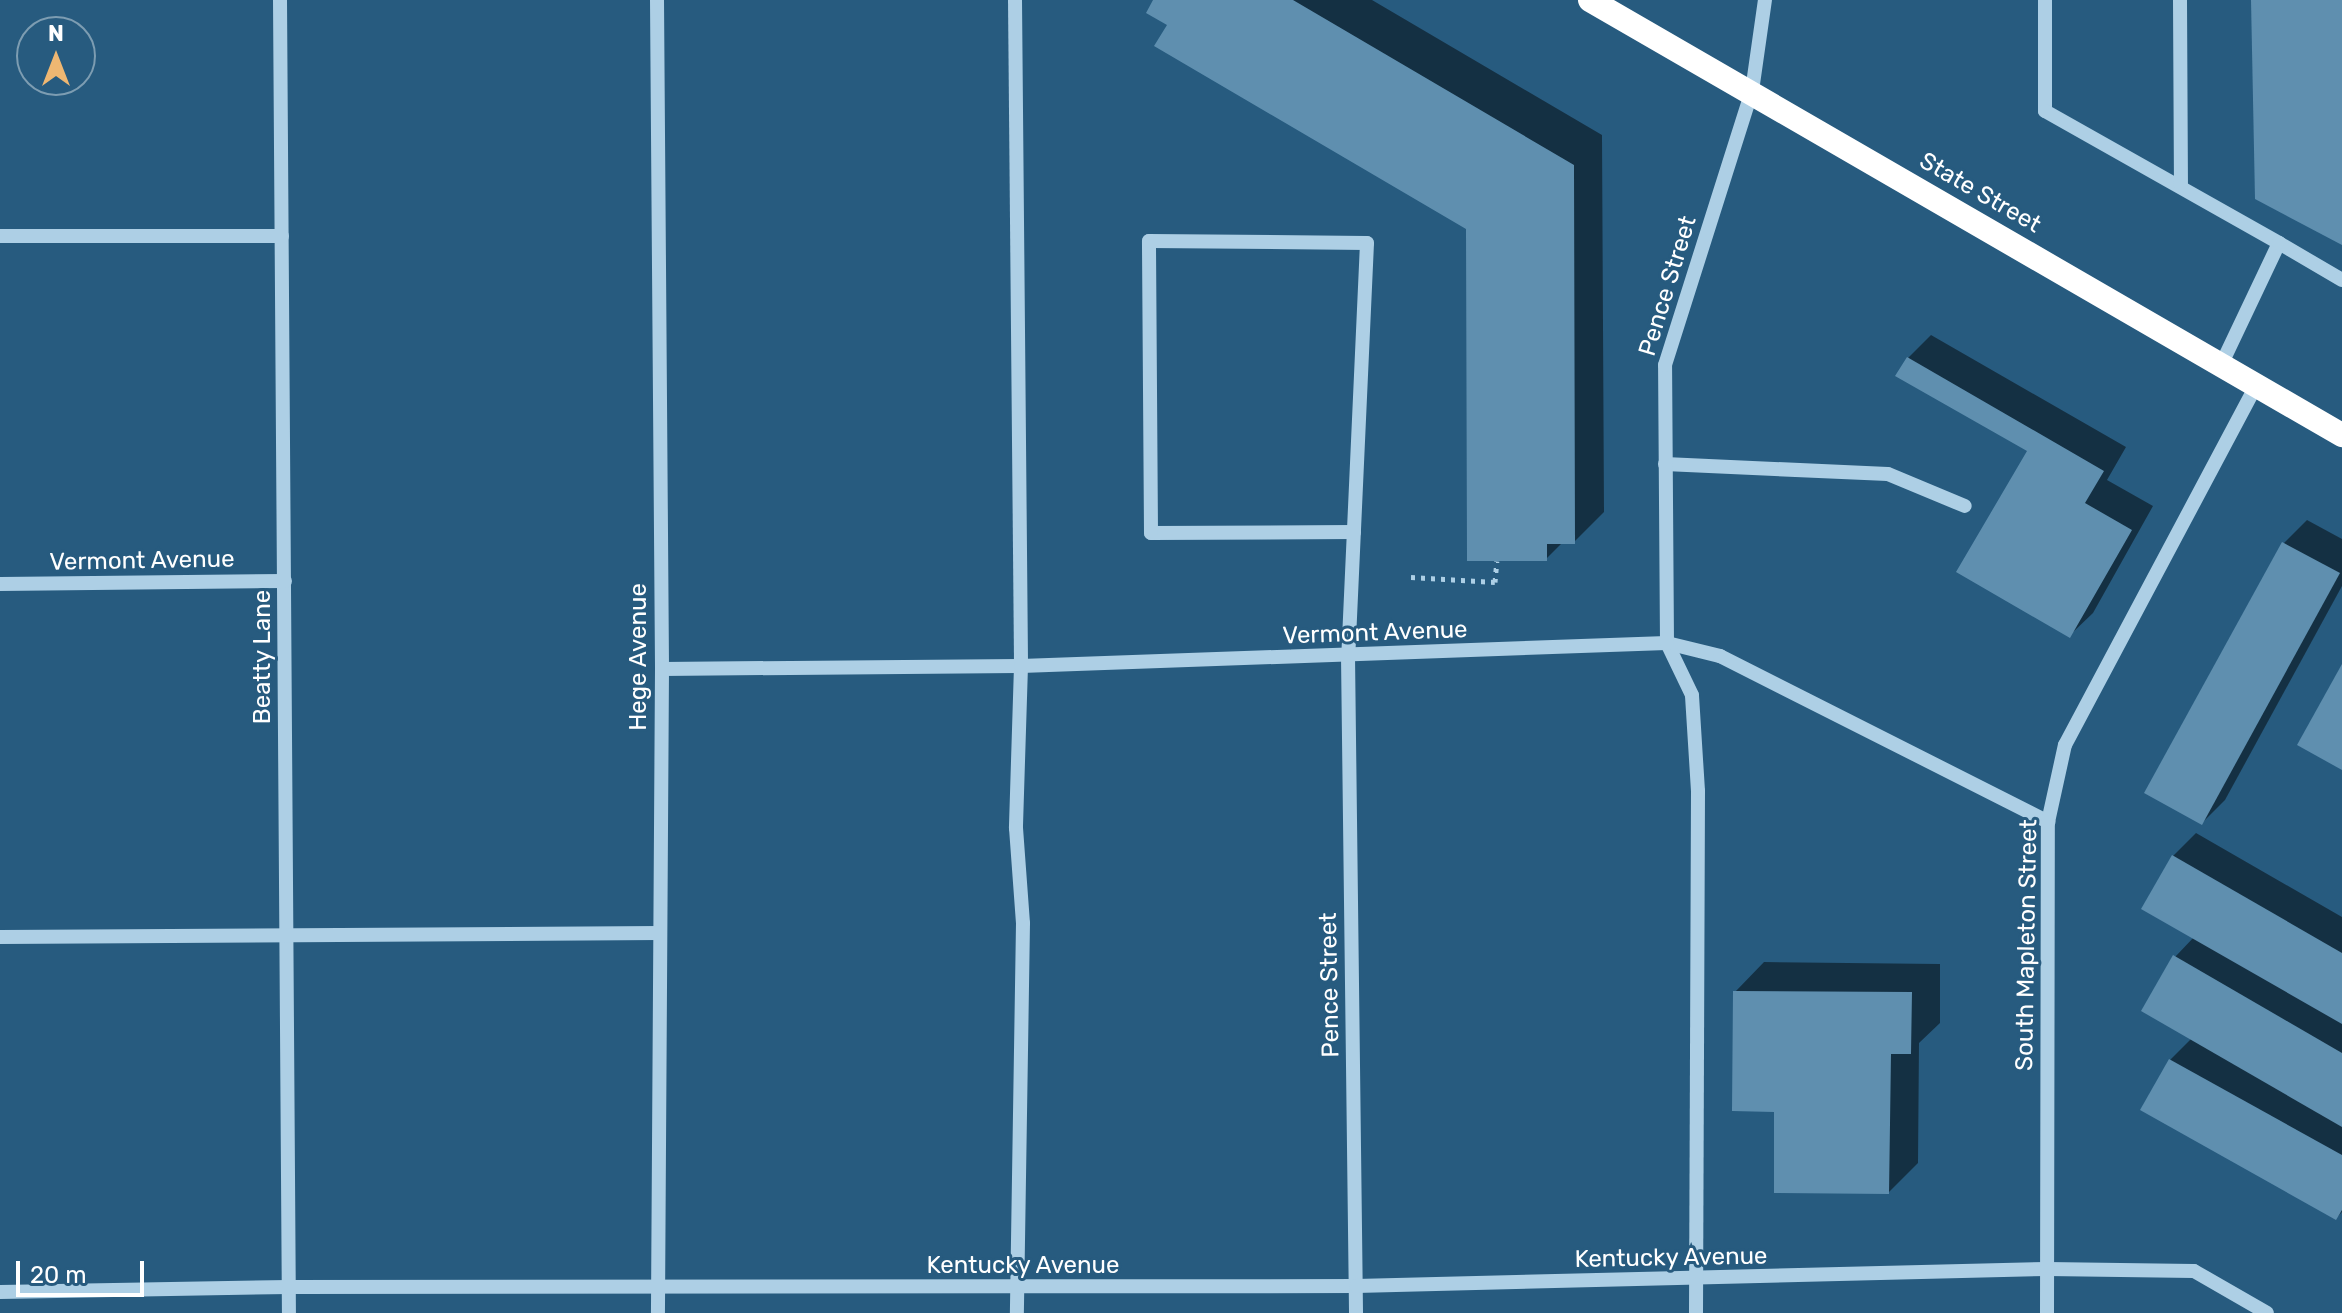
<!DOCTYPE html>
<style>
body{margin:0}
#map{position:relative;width:2342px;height:1313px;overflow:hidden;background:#275b7f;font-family:Rubik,sans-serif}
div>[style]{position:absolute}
.shadow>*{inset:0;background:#0007}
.building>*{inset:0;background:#5f8faf}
.path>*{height:5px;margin-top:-2.5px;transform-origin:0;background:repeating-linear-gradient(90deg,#adcfe5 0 4px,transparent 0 10px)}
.minor>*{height:14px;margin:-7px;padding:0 7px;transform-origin:7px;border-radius:7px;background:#adcfe5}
.highway>*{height:24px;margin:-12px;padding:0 12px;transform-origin:12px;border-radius:12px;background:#fff}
span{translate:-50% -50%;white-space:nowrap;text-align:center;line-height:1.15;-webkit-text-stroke:6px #275b7f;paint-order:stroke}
.street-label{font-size:24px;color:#fff}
.north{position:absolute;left:16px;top:16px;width:80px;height:80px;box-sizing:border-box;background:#275b7f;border:2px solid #7d9db2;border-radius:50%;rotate:0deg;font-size:22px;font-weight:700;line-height:32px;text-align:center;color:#fff}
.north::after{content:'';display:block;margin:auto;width:28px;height:36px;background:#eeb772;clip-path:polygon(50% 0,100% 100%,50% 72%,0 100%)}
.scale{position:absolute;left:16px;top:1261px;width:128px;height:36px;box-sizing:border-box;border:4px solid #fff;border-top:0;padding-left:10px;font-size:24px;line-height:28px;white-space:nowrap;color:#fff;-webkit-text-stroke:6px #275b7f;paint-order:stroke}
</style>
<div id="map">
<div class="shadow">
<div style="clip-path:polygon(1156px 0,1372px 0,1602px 135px,1604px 512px,1574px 542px,1563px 542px,1546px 559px,1468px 228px,1170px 24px)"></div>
<div style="clip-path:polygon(1931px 335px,2126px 447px,2107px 480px,2153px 506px,2093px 613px,2070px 635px,2029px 451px,1908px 358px)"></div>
<div style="clip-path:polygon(2307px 520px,2342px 539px,2342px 586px,2225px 800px,2202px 823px,2284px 543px)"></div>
<div style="clip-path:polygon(2196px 833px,2342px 917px,2342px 1212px,2336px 1218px,2170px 1060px,2192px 1038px,2175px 957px,2194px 937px,2173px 856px)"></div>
<div style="clip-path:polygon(1764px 962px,1940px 964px,1940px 1023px,1919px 1043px,1918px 1163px,1889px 1192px,1776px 1110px,1735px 992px)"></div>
</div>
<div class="building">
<div style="clip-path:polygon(1153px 0,1293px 0,1574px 165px,1575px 544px,1547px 544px,1547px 561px,1467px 561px,1466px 229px,1154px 46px,1167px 25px,1146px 13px)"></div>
<div style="clip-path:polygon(2251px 0,2342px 0,2342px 245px,2255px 199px)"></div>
<div style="clip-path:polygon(1907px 357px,2104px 471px,2085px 503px,2132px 530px,2070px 638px,1956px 572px,2027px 451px,1895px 376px)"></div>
<div style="clip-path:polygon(2282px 542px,2340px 573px,2202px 825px,2144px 793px)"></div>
<div style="clip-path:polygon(2342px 664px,2342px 770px,2297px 745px)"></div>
<div style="clip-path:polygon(2172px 855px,2342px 953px,2342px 1024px,2141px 909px)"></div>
<div style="clip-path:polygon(2173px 955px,2342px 1053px,2342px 1127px,2141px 1011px)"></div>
<div style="clip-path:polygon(1733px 991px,1912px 992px,1911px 1054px,1891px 1054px,1889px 1194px,1774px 1193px,1774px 1112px,1732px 1111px)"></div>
<div style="clip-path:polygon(2169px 1059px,2342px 1155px,2342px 1210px,2336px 1220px,2140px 1110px)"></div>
</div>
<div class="path">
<div style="left:1411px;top:577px;width:84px;rotate:3.4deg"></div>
<div style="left:1495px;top:582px;width:21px;rotate:-85deg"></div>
</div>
<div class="minor">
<div style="left:280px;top:0;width:1313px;rotate:89.61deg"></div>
<div style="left:657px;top:0;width:669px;rotate:89.57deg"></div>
<div style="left:662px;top:669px;width:644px;rotate:90.36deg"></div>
<div style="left:1015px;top:0;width:666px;rotate:89.48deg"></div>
<div style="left:1021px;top:666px;width:162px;rotate:91.8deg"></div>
<div style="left:1016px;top:828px;width:95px;rotate:85.8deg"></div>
<div style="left:1023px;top:923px;width:390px;rotate:90.9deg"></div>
<div style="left:2045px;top:0;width:111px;rotate:90deg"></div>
<div style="left:2045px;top:111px;width:269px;rotate:29.4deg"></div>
<div style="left:2279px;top:243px;width:135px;rotate:115.4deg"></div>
<div style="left:2180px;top:0;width:186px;rotate:89.7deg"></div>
<div style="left:0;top:236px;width:282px"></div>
<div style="left:2279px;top:243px;width:73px;rotate:30.4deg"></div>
<div style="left:1665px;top:464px;width:223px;rotate:2.6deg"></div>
<div style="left:1888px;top:474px;width:83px;rotate:22.6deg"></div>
<div style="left:1354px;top:532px;width:203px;rotate:179.7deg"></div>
<div style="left:1151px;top:533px;width:292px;rotate:-90.4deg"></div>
<div style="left:1149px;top:241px;width:218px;rotate:0.5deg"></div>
<div style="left:1367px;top:243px;width:413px;rotate:92.6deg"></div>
<div style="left:1348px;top:656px;width:657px;rotate:89.3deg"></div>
<div style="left:0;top:584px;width:285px;rotate:-0.6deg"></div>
<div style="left:662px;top:669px;width:359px;rotate:-0.5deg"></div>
<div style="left:1021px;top:666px;width:646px;rotate:-2.04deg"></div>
<div style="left:1667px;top:643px;width:55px;rotate:13.8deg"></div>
<div style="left:1720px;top:656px;width:368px;rotate:26.8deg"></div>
<div style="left:0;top:937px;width:660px;rotate:-0.35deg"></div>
<div style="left:0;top:1292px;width:289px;rotate:-1deg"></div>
<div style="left:289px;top:1287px;width:1067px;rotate:-0.05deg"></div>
<div style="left:1356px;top:1286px;width:691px;rotate:-1.41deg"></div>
<div style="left:2047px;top:1269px;width:147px;rotate:0.8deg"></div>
<div style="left:2194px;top:1271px;width:84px;rotate:29.9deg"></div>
<div style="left:1696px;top:1313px;width:522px;rotate:-89.78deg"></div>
<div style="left:1698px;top:791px;width:96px;rotate:-93.6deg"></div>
<div style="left:1692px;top:695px;width:58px;rotate:-115.7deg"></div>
<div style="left:1667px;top:643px;width:278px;rotate:-90.4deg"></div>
<div style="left:1665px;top:365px;width:287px;rotate:-72.4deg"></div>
<div style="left:1752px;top:91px;width:92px;rotate:-81.9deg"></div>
<div style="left:2047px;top:1313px;width:491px;rotate:-89.9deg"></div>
<div style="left:2048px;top:822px;width:79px;rotate:-77.6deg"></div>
<div style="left:2065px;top:745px;width:407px;rotate:-62deg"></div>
</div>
<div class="highway">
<div style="left:1590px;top:0;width:869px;rotate:30.05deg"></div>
</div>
<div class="street-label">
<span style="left:1980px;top:193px;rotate:30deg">State Street</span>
<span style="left:1668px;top:286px;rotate:-73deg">Pence Street</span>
<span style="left:142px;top:561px;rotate:-1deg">Vermont Avenue</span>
<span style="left:1375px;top:633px;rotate:-2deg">Vermont Avenue</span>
<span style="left:263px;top:657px;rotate:-90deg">Beatty Lane</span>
<span style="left:639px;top:657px;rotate:-90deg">Hege Avenue</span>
<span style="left:2027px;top:945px;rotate:-89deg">South Mapleton Street</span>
<span style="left:1330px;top:985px;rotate:-91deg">Pence Street</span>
<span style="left:1671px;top:1258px;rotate:-1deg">Kentucky Avenue</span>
<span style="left:1023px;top:1266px">Kentucky Avenue</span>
</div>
<div class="north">N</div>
<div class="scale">20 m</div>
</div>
